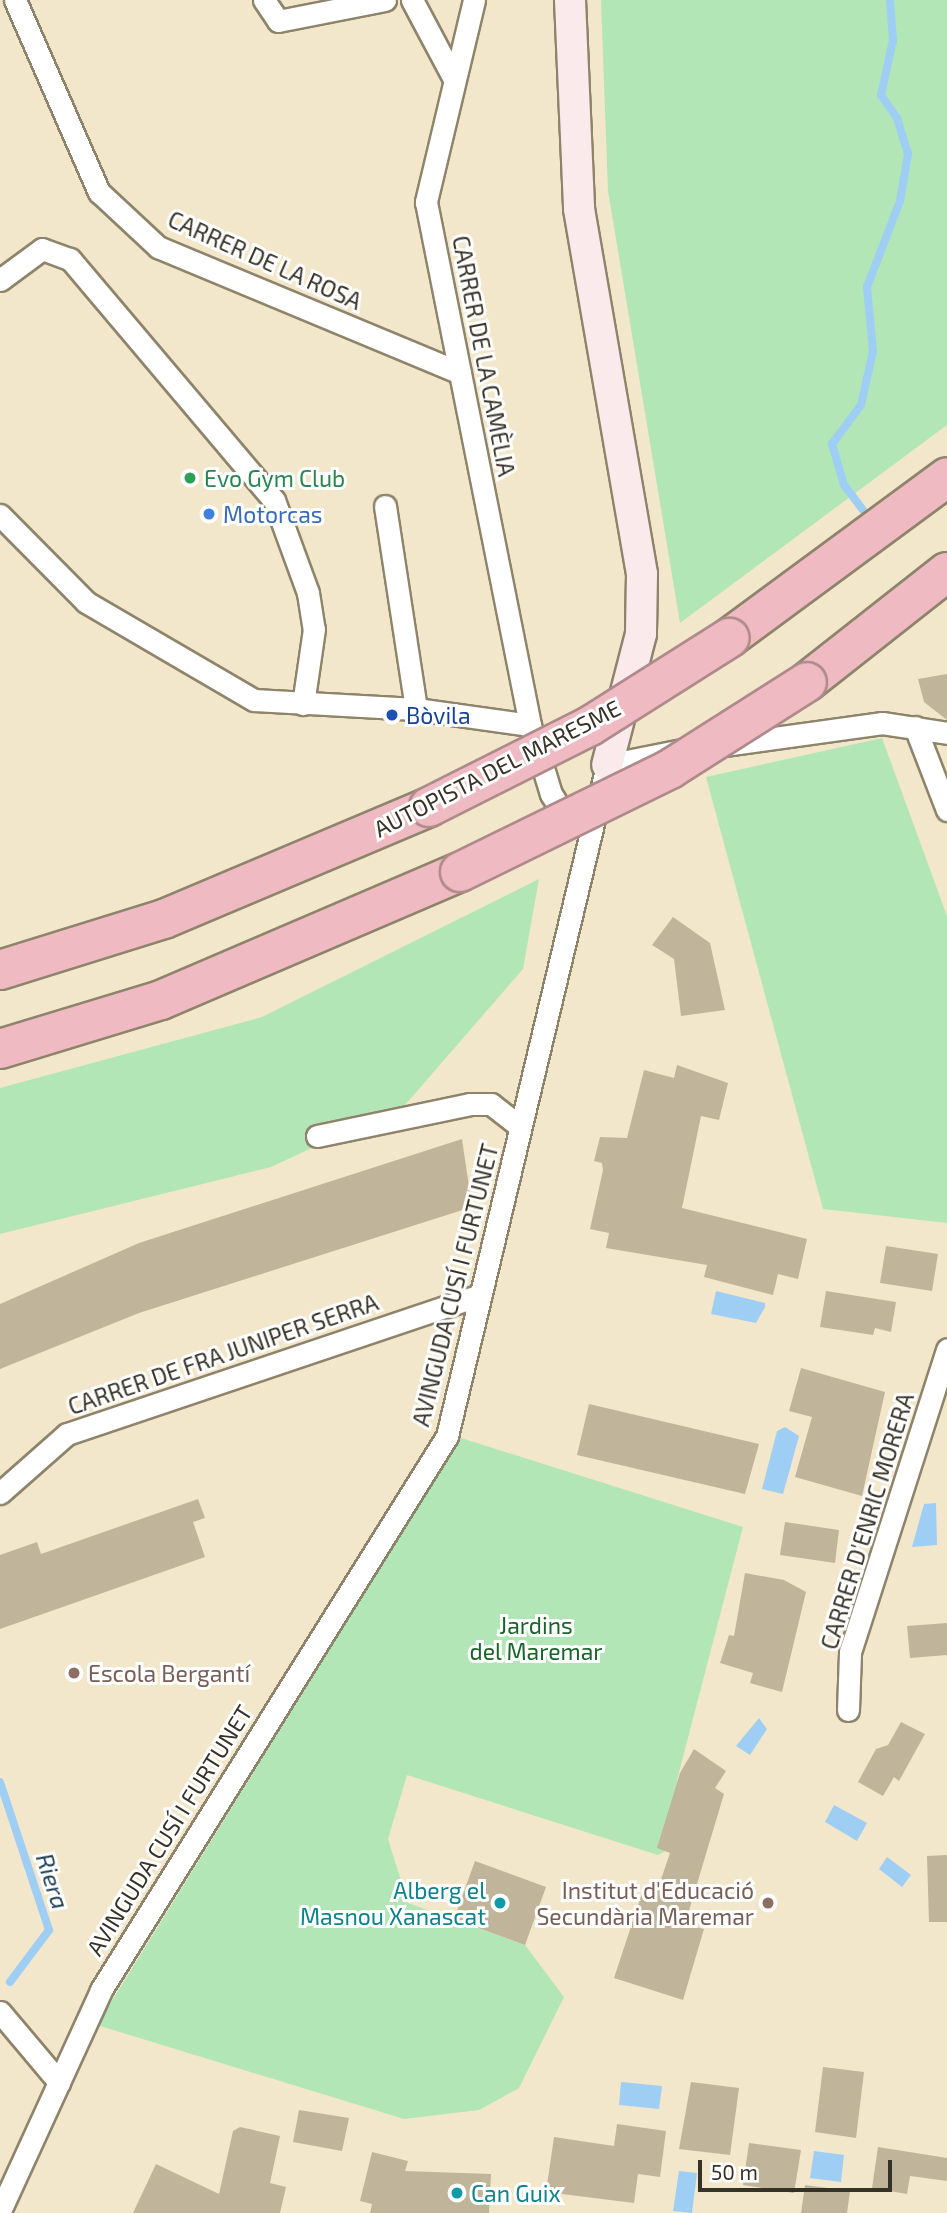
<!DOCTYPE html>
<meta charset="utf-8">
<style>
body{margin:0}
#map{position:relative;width:947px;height:2213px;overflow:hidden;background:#f2e7cb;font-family:"Exo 2",sans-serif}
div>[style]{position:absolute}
.green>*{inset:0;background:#b2e6b6}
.water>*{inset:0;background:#9fcef5}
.stream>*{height:8px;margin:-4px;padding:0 4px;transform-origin:4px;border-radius:4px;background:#9fcef5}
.building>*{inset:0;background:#c0b59a}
.roads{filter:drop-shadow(2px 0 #8e846b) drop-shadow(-2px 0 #8e846b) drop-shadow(0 2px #8e846b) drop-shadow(0 -2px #8e846b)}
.street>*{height:21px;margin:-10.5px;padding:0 10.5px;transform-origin:10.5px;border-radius:10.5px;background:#fff}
.secondary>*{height:30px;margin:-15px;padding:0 15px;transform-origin:15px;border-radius:15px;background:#faeaec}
.highway>*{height:38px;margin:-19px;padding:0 19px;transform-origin:19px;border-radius:19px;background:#efbac1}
.bridges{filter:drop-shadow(2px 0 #ae8a8b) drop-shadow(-2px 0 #ae8a8b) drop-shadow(0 2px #ae8a8b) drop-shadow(0 -2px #ae8a8b)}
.highway-bridge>*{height:38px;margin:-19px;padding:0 19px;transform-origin:19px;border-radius:19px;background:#efbac1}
.dots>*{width:19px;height:19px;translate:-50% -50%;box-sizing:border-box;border:4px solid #fff;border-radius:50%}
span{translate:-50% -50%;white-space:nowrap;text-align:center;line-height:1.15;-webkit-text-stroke:6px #fff;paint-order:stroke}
.street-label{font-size:23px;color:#363227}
.leisure-label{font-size:23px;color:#27864d}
.left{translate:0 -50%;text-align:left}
.shop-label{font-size:23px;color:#366cbe}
.transit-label{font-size:23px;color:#164399}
.park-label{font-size:23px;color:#176628}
.education-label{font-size:23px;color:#785e54}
.right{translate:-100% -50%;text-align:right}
.culture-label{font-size:23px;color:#0d838f}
.water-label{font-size:24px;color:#1a3c56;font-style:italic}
.scale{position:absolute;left:698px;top:2160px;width:194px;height:32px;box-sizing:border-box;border:4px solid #363227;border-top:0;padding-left:9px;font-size:21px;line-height:24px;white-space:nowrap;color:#363227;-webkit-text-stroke:5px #fff;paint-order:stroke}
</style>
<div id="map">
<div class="green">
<div style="clip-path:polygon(601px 0,947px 0,947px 425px,680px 623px,608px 191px)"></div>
<div style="clip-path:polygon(882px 738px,947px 916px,947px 1223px,823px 1209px,706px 777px)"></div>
<div style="clip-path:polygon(539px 879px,523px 969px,405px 1105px,271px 1167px,0 1234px,0 1088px,262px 1017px)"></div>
<div style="clip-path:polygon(461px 1438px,743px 1527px,678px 1776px,667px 1850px,658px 1855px,407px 1775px,388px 1839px,408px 1903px,525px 1945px,564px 1997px,519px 2088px,479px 2110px,404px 2119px,97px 2025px)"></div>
</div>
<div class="water">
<div style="clip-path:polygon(716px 1291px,765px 1303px,765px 1307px,756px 1323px,711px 1314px)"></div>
<div style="clip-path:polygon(785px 1427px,799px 1436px,783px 1494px,762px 1489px,777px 1431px)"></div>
<div style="clip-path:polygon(936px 1503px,937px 1545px,912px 1547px,924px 1504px)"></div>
<div style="clip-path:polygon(759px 1718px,767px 1729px,750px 1755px,736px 1746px)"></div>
<div style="clip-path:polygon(834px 1805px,867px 1823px,857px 1841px,825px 1822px)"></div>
<div style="clip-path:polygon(887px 1857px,911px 1875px,902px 1887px,879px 1869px)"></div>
<div style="clip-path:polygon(621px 2082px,662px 2086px,659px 2109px,619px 2105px)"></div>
<div style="clip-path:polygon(814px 2151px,844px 2155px,841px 2182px,810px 2178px)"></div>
<div style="clip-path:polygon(679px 2171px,697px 2173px,692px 2213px,673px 2211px)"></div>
</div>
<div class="stream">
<div style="left:863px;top:510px;width:31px;rotate:-127deg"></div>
<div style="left:844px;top:485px;width:43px;rotate:-106.3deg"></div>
<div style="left:832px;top:444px;width:49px;rotate:-53.4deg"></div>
<div style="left:861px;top:405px;width:55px;rotate:-77.5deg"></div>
<div style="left:873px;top:351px;width:64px;rotate:-95.4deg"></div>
<div style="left:867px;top:287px;width:92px;rotate:-69deg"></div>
<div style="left:900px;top:201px;width:48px;rotate:-80.3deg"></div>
<div style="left:908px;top:154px;width:38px;rotate:-107deg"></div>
<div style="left:897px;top:118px;width:28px;rotate:-125deg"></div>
<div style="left:881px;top:95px;width:56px;rotate:-77.7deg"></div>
<div style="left:893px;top:40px;width:40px;rotate:-94.3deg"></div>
<div style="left:0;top:1782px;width:156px;rotate:71.7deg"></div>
<div style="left:49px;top:1930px;width:65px;rotate:126.9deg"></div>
</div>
<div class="building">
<div style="clip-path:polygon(947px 674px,947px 720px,924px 702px,918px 679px)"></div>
<div style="clip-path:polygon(673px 917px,710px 943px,725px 1010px,681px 1016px,674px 959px,652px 945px)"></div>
<div style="clip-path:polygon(677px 1065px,728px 1083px,719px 1120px,701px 1116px,682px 1208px,807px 1239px,798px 1279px,778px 1274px,773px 1295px,704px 1277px,707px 1265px,606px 1248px,609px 1233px,590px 1229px,603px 1170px,602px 1163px,594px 1161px,600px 1137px,627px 1138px,644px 1070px,674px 1078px)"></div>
<div style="clip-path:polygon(462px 1139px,472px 1207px,139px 1313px,0 1369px,0 1304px,139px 1243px)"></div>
<div style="clip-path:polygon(886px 1246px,938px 1254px,932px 1291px,880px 1283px)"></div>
<div style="clip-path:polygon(826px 1291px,896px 1302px,891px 1332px,875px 1328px,873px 1335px,820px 1327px)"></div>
<div style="clip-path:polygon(801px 1368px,885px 1392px,862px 1496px,795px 1477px,812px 1417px,789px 1411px)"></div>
<div style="clip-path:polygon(589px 1404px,759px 1444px,745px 1494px,577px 1455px)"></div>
<div style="clip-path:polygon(198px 1499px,205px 1518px,193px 1522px,205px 1557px,0 1629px,0 1555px,37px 1542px,41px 1554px)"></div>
<div style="clip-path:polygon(785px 1522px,839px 1530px,835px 1563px,780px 1555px)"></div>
<div style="clip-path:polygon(745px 1573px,784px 1580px,806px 1592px,782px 1692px,750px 1683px,753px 1673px,720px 1663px,729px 1635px,734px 1636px)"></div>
<div style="clip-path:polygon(947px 1623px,947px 1655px,910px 1658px,907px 1626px)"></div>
<div style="clip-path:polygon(901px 1722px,925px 1734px,899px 1781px,894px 1777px,883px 1796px,858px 1782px,876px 1749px,888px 1745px)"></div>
<div style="clip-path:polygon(694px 1749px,726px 1771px,715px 1788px,724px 1794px,685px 1924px,704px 1929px,683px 2000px,614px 1978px,644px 1887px,657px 1891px,670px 1853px,657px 1848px,680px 1773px)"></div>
<div style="clip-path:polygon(947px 1855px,947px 1922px,929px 1922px,927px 1856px)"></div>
<div style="clip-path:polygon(475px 1861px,546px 1887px,525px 1945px,454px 1919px)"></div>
<div style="clip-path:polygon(823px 2067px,864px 2072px,856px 2138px,815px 2132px)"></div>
<div style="clip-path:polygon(691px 2082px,739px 2088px,730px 2155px,679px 2149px)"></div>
<div style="clip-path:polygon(299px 2110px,349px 2118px,342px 2151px,293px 2142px)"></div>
<div style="clip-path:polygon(617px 2124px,666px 2131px,660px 2177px,638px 2174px,634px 2203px,546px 2192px,554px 2137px,614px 2146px)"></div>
<div style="clip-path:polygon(240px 2127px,280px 2136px,270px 2183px,286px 2187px,280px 2213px,133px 2213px,156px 2164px,219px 2194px,233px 2131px)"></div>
<div style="clip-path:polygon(749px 2143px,801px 2150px,794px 2193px,743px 2185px)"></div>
<div style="clip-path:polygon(878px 2147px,947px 2158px,947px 2181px,910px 2176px,907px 2194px,872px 2188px)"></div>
<div style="clip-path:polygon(372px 2152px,408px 2161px,405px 2171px,491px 2174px,489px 2213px,370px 2213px,372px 2204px,360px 2201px)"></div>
<div style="clip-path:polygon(805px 2185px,850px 2191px,847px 2213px,801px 2213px)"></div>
</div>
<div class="roads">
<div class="street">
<div style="left:15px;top:0;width:210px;rotate:66.4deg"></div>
<div style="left:99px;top:192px;width:81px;rotate:43deg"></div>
<div style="left:158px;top:247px;width:327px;rotate:22.6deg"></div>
<div style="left:264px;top:0;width:25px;rotate:56deg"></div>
<div style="left:278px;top:21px;width:109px;rotate:-11.1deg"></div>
<div style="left:412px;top:0;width:89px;rotate:62deg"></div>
<div style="left:474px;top:0;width:208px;rotate:103.4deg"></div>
<div style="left:426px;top:202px;width:533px;rotate:78.75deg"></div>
<div style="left:0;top:280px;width:52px;rotate:-36.4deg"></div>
<div style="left:42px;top:249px;width:30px;rotate:20deg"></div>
<div style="left:70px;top:259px;width:316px;rotate:49.8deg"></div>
<div style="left:274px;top:500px;width:99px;rotate:69.9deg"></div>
<div style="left:308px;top:593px;width:36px;rotate:81deg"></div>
<div style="left:314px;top:629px;width:76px;rotate:98.3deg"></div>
<div style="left:385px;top:506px;width:205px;rotate:81.3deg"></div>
<div style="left:0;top:515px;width:122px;rotate:45.3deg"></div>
<div style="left:86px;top:602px;width:194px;rotate:30.3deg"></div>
<div style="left:254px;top:700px;width:162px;rotate:3.2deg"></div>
<div style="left:416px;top:709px;width:115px;rotate:8deg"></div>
<div style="left:530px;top:725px;width:72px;rotate:73.1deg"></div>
<div style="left:551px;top:794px;width:38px;rotate:57deg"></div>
<div style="left:915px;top:727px;width:89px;rotate:68.9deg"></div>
<div style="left:724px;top:745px;width:160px;rotate:-7.9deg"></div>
<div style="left:882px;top:723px;width:66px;rotate:8.7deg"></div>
<div style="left:317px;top:1136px;width:156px;rotate:-11.8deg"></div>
<div style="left:470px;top:1104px;width:21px"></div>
<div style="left:491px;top:1104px;width:37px;rotate:38deg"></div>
<div style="left:0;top:1493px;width:89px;rotate:-41.4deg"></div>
<div style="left:67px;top:1434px;width:436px;rotate:-18.6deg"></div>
<div style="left:848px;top:1710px;width:58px;rotate:-88deg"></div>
<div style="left:850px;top:1652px;width:318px;rotate:-72.2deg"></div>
<div style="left:0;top:2012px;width:92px;rotate:49.9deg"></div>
<div style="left:0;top:2211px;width:243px;rotate:-65.4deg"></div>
<div style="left:101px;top:1990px;width:653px;rotate:-58.01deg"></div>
<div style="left:447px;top:1436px;width:690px;rotate:-76.59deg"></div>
<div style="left:607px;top:765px;width:76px;rotate:-11.3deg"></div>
</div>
<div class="secondary">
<div style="left:570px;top:0;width:209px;rotate:87.5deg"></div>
<div style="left:579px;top:209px;width:370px;rotate:80.2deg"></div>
<div style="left:642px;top:574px;width:60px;rotate:91deg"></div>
<div style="left:641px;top:634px;width:135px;rotate:104.5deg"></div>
</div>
<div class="highway">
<div style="left:729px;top:638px;width:271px;rotate:-36.4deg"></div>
<div style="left:807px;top:682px;width:178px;rotate:-38.2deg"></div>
<div style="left:0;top:970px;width:172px;rotate:-17.3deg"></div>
<div style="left:164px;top:919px;width:288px;rotate:-22.9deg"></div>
<div style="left:0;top:1049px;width:168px;rotate:-16.9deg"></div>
<div style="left:161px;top:1000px;width:325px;rotate:-23.2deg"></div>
</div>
</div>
<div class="bridges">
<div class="highway-bridge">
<div style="left:429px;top:807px;width:180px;rotate:-26.7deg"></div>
<div style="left:590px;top:726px;width:165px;rotate:-32.3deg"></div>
<div style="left:460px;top:872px;width:234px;rotate:-26.1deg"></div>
<div style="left:670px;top:769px;width:162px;rotate:-32.4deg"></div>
</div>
</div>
<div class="dots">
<div style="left:190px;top:478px;background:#2e9e5b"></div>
<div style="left:209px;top:514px;background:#3f7fe0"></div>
<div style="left:392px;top:715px;background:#1a4fb4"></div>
<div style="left:74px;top:1673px;background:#8d6e63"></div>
<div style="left:500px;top:1903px;background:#0f9aa8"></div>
<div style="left:768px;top:1903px;background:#8d6e63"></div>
<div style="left:457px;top:2193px;background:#0f9aa8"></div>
</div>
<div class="street-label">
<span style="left:265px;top:260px;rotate:24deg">CARRER DE LA ROSA</span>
<span style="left:484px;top:356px;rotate:79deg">CARRER DE LA CAMÈLIA</span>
<span style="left:497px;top:768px;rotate:-27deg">AUTOPISTA DEL MARESME</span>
<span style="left:455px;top:1285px;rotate:-76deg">AVINGUDA CUSÍ I FURTUNET</span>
<span style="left:223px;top:1354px;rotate:-19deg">CARRER DE FRA JUNIPER SERRA</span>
<span style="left:867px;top:1521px;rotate:-73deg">CARRER D'ENRIC MORERA</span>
<span style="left:169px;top:1830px;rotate:-58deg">AVINGUDA CUSÍ I FURTUNET</span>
</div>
<div class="leisure-label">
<span class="left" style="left:204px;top:478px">Evo Gym Club</span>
</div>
<div class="shop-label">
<span class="left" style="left:223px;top:514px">Motorcas</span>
</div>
<div class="transit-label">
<span class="left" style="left:406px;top:715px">Bòvila</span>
</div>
<div class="park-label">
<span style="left:536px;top:1638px">Jardins<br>del Maremar</span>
</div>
<div class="education-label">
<span class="left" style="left:88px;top:1673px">Escola Bergantí</span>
<span class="right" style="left:754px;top:1903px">Institut d'Educació<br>Secundària Maremar</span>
</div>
<div class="culture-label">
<span class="right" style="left:486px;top:1903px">Alberg el<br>Masnou Xanascat</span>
<span class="left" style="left:471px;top:2193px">Can Guix</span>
</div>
<div class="water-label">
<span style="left:53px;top:1881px;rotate:72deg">Riera</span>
</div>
<div class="scale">50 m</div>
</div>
